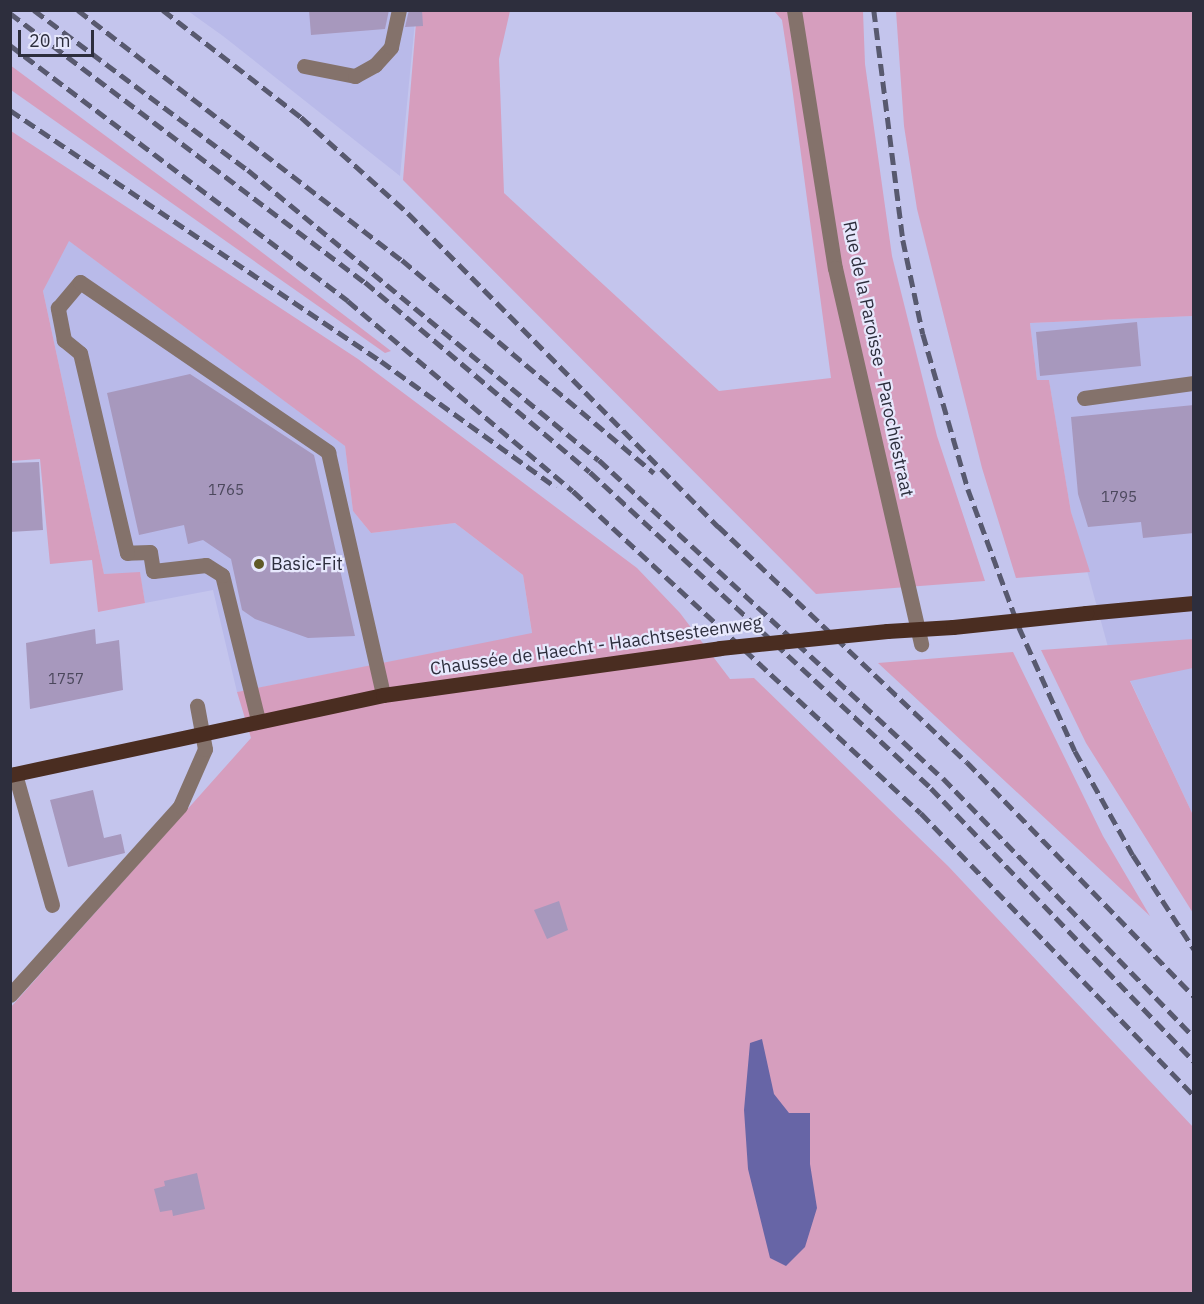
<!DOCTYPE html>
<meta charset="utf-8">
<style>
body{margin:0}
#map{position:relative;width:1204px;height:1304px;overflow:hidden;background:#c4c5ed;font-family:"IBM Plex Sans",sans-serif}
div>[style]{position:absolute}
.built>*{inset:0;background:#b9bae9}
.green>*{inset:0;background:#d69ebe}
.water>*{inset:0;background:#6765a6}
.building>*{inset:0;background:#a798bd}
.minor>*{height:15px;margin:-7.5px;padding:0 7.5px;transform-origin:7.5px;border-radius:7.5px;background:#84726b}
.major>*{height:15px;margin:-7.5px;padding:0 7.5px;transform-origin:7.5px;border-radius:7.5px;background:#4a2d21}
.rail>*{height:4.5px;margin-top:-2.25px;transform-origin:0;background:repeating-linear-gradient(90deg,#58596f 0 12px,transparent 0 18px)}
.major-bridge>*{height:15px;margin:-7.5px;padding:0 7.5px;transform-origin:7.5px;border-radius:7.5px;background:#4a2d21}
.dots>*{width:16px;height:16px;translate:-50% -50%;box-sizing:border-box;border:3px solid #e7e8fd;border-radius:50%}
span{translate:-50% -50%;white-space:nowrap;text-align:center;line-height:1.15;-webkit-text-stroke:4.5px #e7e8fd;paint-order:stroke}
.number-label{font-size:15px;color:#4c485d}
.number-label span{-webkit-text-stroke-width:0}
.street-label{font-size:18px;color:#2d2e3d}
.poi-label{font-size:18px;color:#2d2e3d}
.left{translate:0 -50%;text-align:left}
.frame{position:absolute;inset:0;border:12px solid #2d2e3d;pointer-events:none}
.scale{position:absolute;left:18px;top:30px;width:76px;height:27px;box-sizing:border-box;border:3px solid #2d2e3d;border-top:0;padding-left:8px;font-size:18px;line-height:21px;white-space:nowrap;color:#2d2e3d;-webkit-text-stroke:4px #e7e8fd;paint-order:stroke}
</style>
<div id="map">
<div class="built">
<div style="clip-path:polygon(188px 11px,416px 11px,400px 176px,223px 36px)"></div>
<div style="clip-path:polygon(68px 240px,345px 446px,353px 511px,371px 533px,455px 523px,523px 575px,532px 634px,237px 692px,213px 590px,145px 603px,140px 573px,104px 574px,43px 291px)"></div>
<div style="clip-path:polygon(1193px 316px,1193px 815px,1122px 663px,1108px 647px,1071px 512px,1049px 380px,1037px 380px,1030px 323px)"></div>
</div>
<div class="green">
<div style="clip-path:polygon(417px 11px,510px 11px,499px 59px,504px 193px,719px 391px,831px 378px,790px 72px,782px 20px,774px 11px,863px 11px,865px 64px,892px 256px,937px 436px,985px 581px,816px 594px,403px 180px)"></div>
<div style="clip-path:polygon(896px 11px,1193px 11px,1193px 316px,1030px 323px,1037px 380px,1049px 380px,1071px 512px,1090px 572px,1016px 578px,982px 468px,917px 209px,904px 126px)"></div>
<div style="clip-path:polygon(10px 65px,238px 234px,391px 351px,385px 353px,11px 90px)"></div>
<div style="clip-path:polygon(11px 131px,358px 359px,637px 568px,680px 613px,730px 679px,754px 678px,948px 866px,1193px 1127px,1193px 1293px,11px 1293px,11px 1007px,251px 738px,237px 692px,532px 633px,523px 575px,455px 523px,371px 533px,353px 511px,345px 446px,69px 241px,43px 291px,104px 574px,140px 572px,145px 603px,98px 612px,92px 560px,50px 564px,40px 459px,11px 461px)"></div>
<div style="clip-path:polygon(1193px 639px,1193px 668px,1130px 681px,1193px 815px,1193px 913px,1086px 743px,1041px 650px)"></div>
<div style="clip-path:polygon(1013px 652px,1103px 836px,1150px 916px,878px 663px)"></div>
</div>
<div class="water">
<div style="clip-path:polygon(762px 1039px,774px 1094px,789px 1113px,810px 1113px,810px 1164px,817px 1208px,805px 1247px,786px 1266px,770px 1258px,748px 1169px,744px 1110px,750px 1043px)"></div>
</div>
<div class="building">
<div style="clip-path:polygon(309px 10px,389px 10px,385px 29px,311px 35px)"></div>
<div style="clip-path:polygon(409px 10px,422px 10px,423px 26px,405px 27px)"></div>
<div style="clip-path:polygon(1137px 322px,1141px 366px,1040px 376px,1036px 332px)"></div>
<div style="clip-path:polygon(190px 374px,314px 455px,355px 636px,308px 638px,255px 619px,242px 610px,231px 559px,203px 540px,188px 544px,184px 525px,139px 535px,107px 393px)"></div>
<div style="clip-path:polygon(1194px 405px,1194px 533px,1143px 538px,1141px 522px,1088px 527px,1078px 494px,1071px 417px)"></div>
<div style="clip-path:polygon(39px 462px,43px 530px,10px 532px,10px 463px)"></div>
<div style="clip-path:polygon(95px 629px,96px 644px,119px 640px,123px 690px,30px 709px,26px 643px)"></div>
<div style="clip-path:polygon(93px 790px,104px 838px,121px 834px,125px 853px,68px 867px,50px 800px)"></div>
<div style="clip-path:polygon(559px 901px,568px 930px,547px 939px,534px 910px)"></div>
<div style="clip-path:polygon(197px 1173px,205px 1209px,173px 1216px,172px 1210px,160px 1212px,154px 1189px,165px 1186px,164px 1181px)"></div>
</div>
<div class="minor">
<div style="left:794px;top:10px;width:261px;rotate:81deg"></div>
<div style="left:835px;top:268px;width:386px;rotate:77.1deg"></div>
<div style="left:304px;top:66px;width:52px;rotate:11.1deg"></div>
<div style="left:355px;top:76px;width:23px;rotate:-29deg"></div>
<div style="left:375px;top:65px;width:24px;rotate:-48deg"></div>
<div style="left:391px;top:47px;width:38px;rotate:-78deg"></div>
<div style="left:1084px;top:398px;width:111px;rotate:-7.8deg"></div>
<div style="left:258px;top:720px;width:149px;rotate:-103.9deg"></div>
<div style="left:222px;top:575px;width:19px;rotate:-148deg"></div>
<div style="left:206px;top:565px;width:53px;rotate:173.5deg"></div>
<div style="left:153px;top:571px;width:19px;rotate:-99deg"></div>
<div style="left:150px;top:552px;width:23px;rotate:178deg"></div>
<div style="left:127px;top:553px;width:205px;rotate:-103.2deg"></div>
<div style="left:80px;top:353px;width:21px;rotate:-141deg"></div>
<div style="left:64px;top:340px;width:33px;rotate:-101deg"></div>
<div style="left:58px;top:308px;width:34px;rotate:-50deg"></div>
<div style="left:80px;top:282px;width:301px;rotate:34.4deg"></div>
<div style="left:328px;top:452px;width:249px;rotate:77.2deg"></div>
<div style="left:15px;top:774px;width:136px;rotate:74.2deg"></div>
<div style="left:10px;top:995px;width:254px;rotate:-48deg"></div>
<div style="left:180px;top:806px;width:62px;rotate:-66.3deg"></div>
<div style="left:205px;top:749px;width:44px;rotate:-100.5deg"></div>
</div>
<div class="major">
<div style="left:1086px;top:613px;width:108px;rotate:-5.3deg"></div>
<div style="left:887px;top:631px;width:66px;rotate:-3.5deg"></div>
<div style="left:10px;top:775px;width:381px;rotate:-12.1deg"></div>
<div style="left:383px;top:695px;width:340px;rotate:-7.9deg"></div>
</div>
<div class="rail">
<div style="left:34px;top:10px;width:267px;rotate:36.8deg"></div>
<div style="left:248px;top:170px;width:455px;rotate:39.6deg"></div>
<div style="left:599px;top:460px;width:468px;rotate:42.8deg"></div>
<div style="left:943px;top:778px;width:361px;rotate:45.9deg"></div>
<div style="left:78px;top:10px;width:409px;rotate:37.7deg"></div>
<div style="left:402px;top:260px;width:330px;rotate:40.2deg"></div>
<div style="left:163px;top:10px;width:175px;rotate:37.8deg"></div>
<div style="left:301px;top:117px;width:144px;rotate:41.9deg"></div>
<div style="left:408px;top:213px;width:441px;rotate:45.3deg"></div>
<div style="left:718px;top:526px;width:343px;rotate:43.5deg"></div>
<div style="left:967px;top:762px;width:326px;rotate:45.9deg"></div>
<div style="left:874px;top:10px;width:232px;rotate:82.8deg"></div>
<div style="left:903px;top:240px;width:96px;rotate:78deg"></div>
<div style="left:923px;top:334px;width:161px;rotate:73.8deg"></div>
<div style="left:968px;top:489px;width:147px;rotate:69.7deg"></div>
<div style="left:1019px;top:627px;width:136px;rotate:65.7deg"></div>
<div style="left:1075px;top:751px;width:119px;rotate:60.9deg"></div>
<div style="left:1133px;top:855px;width:112px;rotate:57deg"></div>
<div style="left:10px;top:13px;width:445px;rotate:37.2deg"></div>
<div style="left:365px;top:282px;width:294px;rotate:40.2deg"></div>
<div style="left:590px;top:472px;width:465px;rotate:42.8deg"></div>
<div style="left:931px;top:788px;width:379px;rotate:46.1deg"></div>
<div style="left:10px;top:45px;width:424px;rotate:37.1deg"></div>
<div style="left:348px;top:301px;width:294px;rotate:40.2deg"></div>
<div style="left:573px;top:491px;width:474px;rotate:42.8deg"></div>
<div style="left:921px;top:813px;width:393px;rotate:46deg"></div>
<div style="left:10px;top:110px;width:448px;rotate:34.1deg"></div>
<div style="left:381px;top:361px;width:216px;rotate:35.8deg"></div>
</div>
<div class="major-bridge">
<div style="left:953px;top:627px;width:134px;rotate:-6deg"></div>
<div style="left:720px;top:648px;width:168px;rotate:-5.8deg"></div>
</div>
<div class="dots">
<div style="left:259px;top:564px;background:#605b27"></div>
</div>
<div class="number-label">
<span style="left:226px;top:490px">1765</span>
<span style="left:1119px;top:497px">1795</span>
<span style="left:66px;top:679px">1757</span>
</div>
<div class="street-label">
<span style="left:878px;top:359px;rotate:78deg">Rue de la Paroisse - Parochiestraat</span>
<span style="left:596px;top:646px;rotate:-8deg">Chaussée de Haecht - Haachtsesteenweg</span>
</div>
<div class="poi-label">
<span class="left" style="left:271px;top:564px">Basic-Fit</span>
</div>
<div class="frame"></div>
<div class="scale">20 m</div>
</div>
